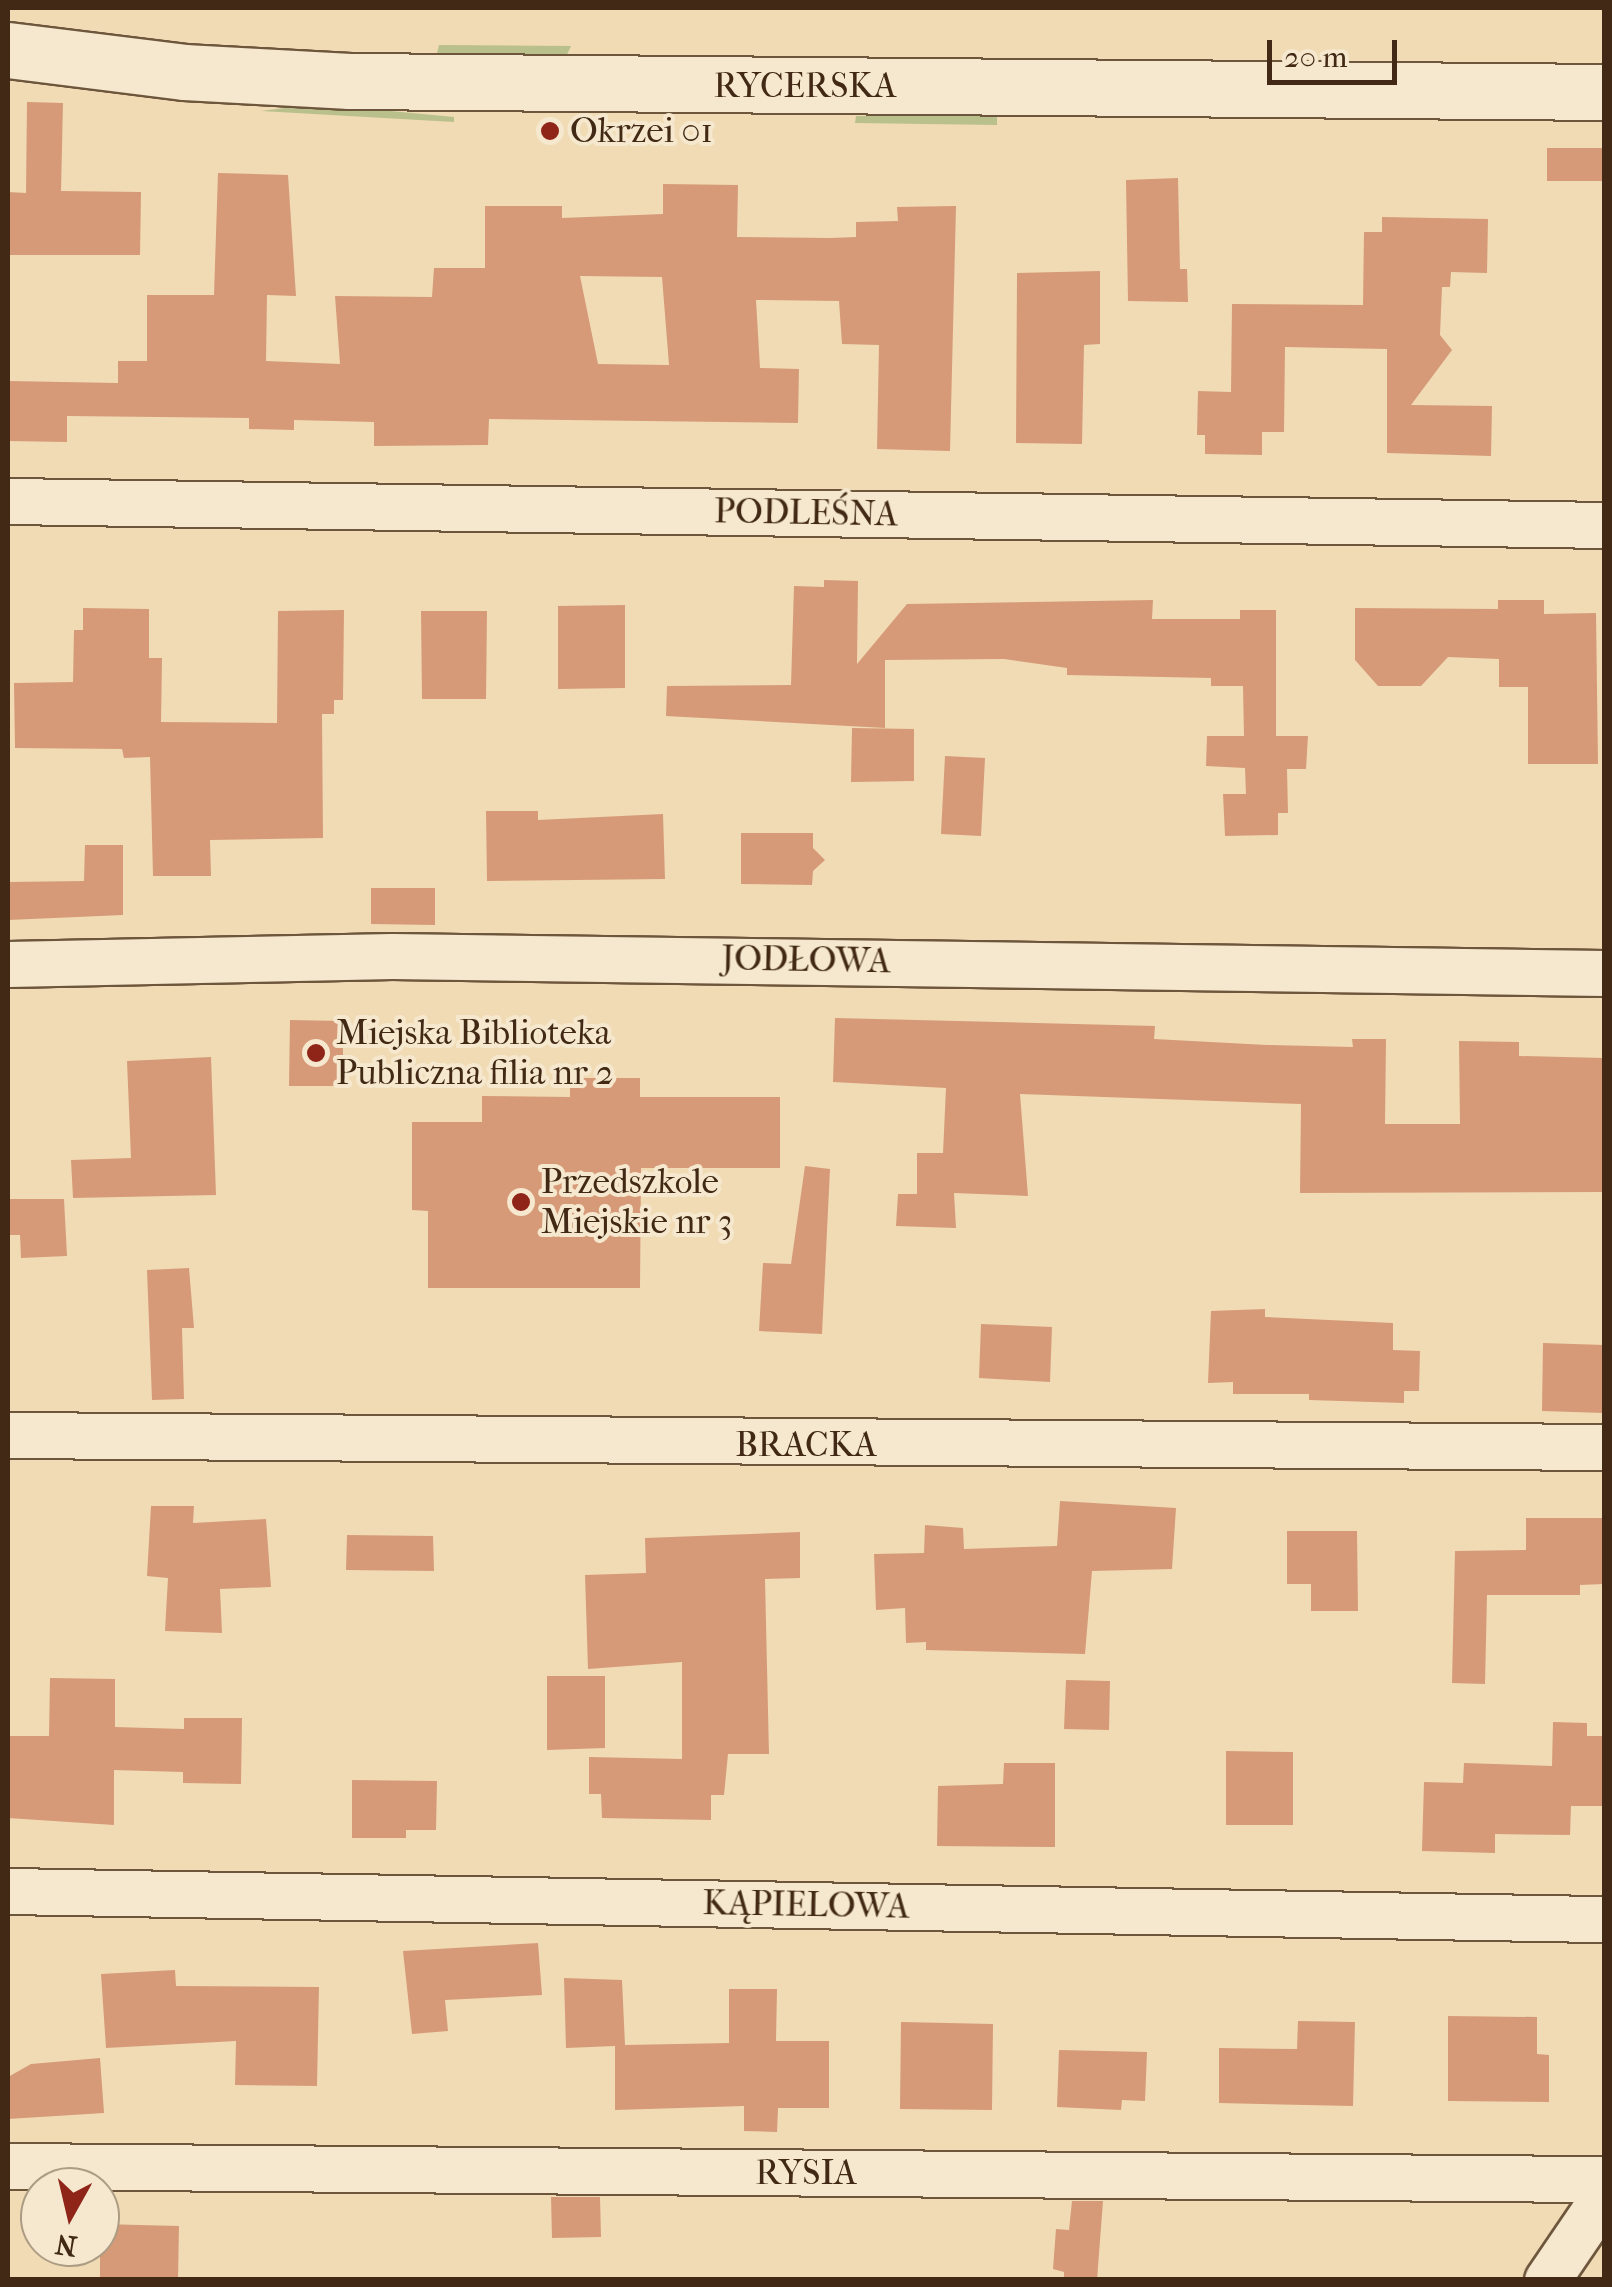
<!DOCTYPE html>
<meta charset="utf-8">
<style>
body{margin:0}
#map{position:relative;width:1612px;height:2287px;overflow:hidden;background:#f0dbb4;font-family:"IM FELL French Canon",serif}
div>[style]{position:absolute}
.green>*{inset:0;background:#bac08c}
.building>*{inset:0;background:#d69a78}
.roads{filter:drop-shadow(2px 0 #6e563d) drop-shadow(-2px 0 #6e563d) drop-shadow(0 2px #6e563d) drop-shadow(0 -2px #6e563d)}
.street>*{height:45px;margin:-22.5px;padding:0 22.5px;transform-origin:22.5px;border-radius:22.5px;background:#f5e8ce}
.secondary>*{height:55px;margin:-27.5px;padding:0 27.5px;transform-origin:27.5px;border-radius:27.5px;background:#f5e8ce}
.dots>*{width:28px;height:28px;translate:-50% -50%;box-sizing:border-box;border:5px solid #f5e8ce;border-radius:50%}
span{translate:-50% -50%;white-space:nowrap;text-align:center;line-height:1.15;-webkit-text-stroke:8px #f5e8ce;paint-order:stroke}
.street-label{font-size:35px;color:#422915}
.poi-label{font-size:35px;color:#422915}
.left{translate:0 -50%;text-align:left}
.frame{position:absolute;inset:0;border:10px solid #422915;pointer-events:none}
.north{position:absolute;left:20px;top:2167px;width:100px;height:100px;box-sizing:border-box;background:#f5e8ce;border:2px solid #ad9c84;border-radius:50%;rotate:188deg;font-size:28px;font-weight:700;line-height:40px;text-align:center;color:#422915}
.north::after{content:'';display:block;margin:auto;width:35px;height:45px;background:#8f2418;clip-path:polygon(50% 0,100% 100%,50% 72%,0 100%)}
.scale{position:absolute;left:1267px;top:40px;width:130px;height:45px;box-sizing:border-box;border:5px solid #422915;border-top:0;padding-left:12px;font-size:30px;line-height:35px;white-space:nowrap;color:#422915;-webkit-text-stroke:8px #f5e8ce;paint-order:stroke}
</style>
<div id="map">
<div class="green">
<div style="clip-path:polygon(439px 45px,571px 46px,565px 59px,436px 57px)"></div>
<div style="clip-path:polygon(317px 104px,454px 117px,454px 122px,261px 111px)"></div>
<div style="clip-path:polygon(906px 109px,997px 109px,997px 125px,855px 123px,856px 116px,905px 116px)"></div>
</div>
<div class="building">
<div style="clip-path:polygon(27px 102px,63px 103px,61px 191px,141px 192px,140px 255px,8px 255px,8px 192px,26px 193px)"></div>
<div style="clip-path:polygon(1547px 148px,1604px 148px,1604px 181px,1547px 181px)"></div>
<div style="clip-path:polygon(evenodd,218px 173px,288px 175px,296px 296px,267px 295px,266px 361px,340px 364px,335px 296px,432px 297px,434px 268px,485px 268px,485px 206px,562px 206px,562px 218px,663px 214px,663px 184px,738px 185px,737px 237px,831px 238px,856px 237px,856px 222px,898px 221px,897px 207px,956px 206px,950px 451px,877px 449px,879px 345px,842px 344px,839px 301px,756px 300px,760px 368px,799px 369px,798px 423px,489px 419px,488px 445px,374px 446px,374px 422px,294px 420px,294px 430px,249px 429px,249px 418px,67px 416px,67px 442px,8px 441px,8px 381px,118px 383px,118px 361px,147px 361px,147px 295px,214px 295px,218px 173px,580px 276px,662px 277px,669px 365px,598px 364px,580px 276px)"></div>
<div style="clip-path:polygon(1178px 178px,1180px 269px,1187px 269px,1188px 302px,1128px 301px,1126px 180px)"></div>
<div style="clip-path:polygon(1382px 217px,1488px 219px,1487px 273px,1451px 272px,1450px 287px,1442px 287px,1440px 335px,1452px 350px,1411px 405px,1492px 406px,1491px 456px,1387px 453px,1387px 349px,1285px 347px,1284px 432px,1262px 432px,1262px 455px,1205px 454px,1205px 435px,1197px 435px,1198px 391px,1231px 392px,1232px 304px,1363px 305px,1364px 232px,1382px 232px)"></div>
<div style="clip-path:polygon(1100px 271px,1100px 344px,1084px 345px,1082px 444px,1016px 443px,1017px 273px)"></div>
<div style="clip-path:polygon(824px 580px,858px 581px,857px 664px,907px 604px,1153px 600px,1152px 619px,1240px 619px,1240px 610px,1276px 610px,1276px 736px,1308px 736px,1306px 769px,1287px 769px,1288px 813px,1278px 813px,1278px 835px,1225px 836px,1223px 794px,1246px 794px,1245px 768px,1206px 766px,1207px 736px,1244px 736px,1243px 686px,1211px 686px,1211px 678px,1067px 675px,1067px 668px,1004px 659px,885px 660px,885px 728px,666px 716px,667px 686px,791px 685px,794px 586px,824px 587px)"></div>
<div style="clip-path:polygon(1498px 600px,1544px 600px,1544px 614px,1596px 613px,1598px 764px,1528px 764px,1528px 687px,1499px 687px,1499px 659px,1448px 657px,1421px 686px,1378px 686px,1355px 660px,1355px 608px,1498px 609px)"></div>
<div style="clip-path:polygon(625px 605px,625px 688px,558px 689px,558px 606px)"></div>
<div style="clip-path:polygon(83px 608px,149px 609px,149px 658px,162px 658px,161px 722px,277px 723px,278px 611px,344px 610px,343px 700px,334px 700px,334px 714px,322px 714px,323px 838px,210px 840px,211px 876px,153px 876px,150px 757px,124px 758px,122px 749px,15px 748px,14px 683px,73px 682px,74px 630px,83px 630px)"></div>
<div style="clip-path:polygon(421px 611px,487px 611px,486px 699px,422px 699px)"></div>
<div style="clip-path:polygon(852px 728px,914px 729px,914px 781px,851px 782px)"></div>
<div style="clip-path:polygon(945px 756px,985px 758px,981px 836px,941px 834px)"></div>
<div style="clip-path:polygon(486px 811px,538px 811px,538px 820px,663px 814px,665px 879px,487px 881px)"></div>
<div style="clip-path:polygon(741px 833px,813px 833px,813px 848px,825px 860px,813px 871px,812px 885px,741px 884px)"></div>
<div style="clip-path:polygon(85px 845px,123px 845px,123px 915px,8px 920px,8px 882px,84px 881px)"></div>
<div style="clip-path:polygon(371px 888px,435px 888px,435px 925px,371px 924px)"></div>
<div style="clip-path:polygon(835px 1018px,1155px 1026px,1154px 1039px,1267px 1045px,1353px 1047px,1352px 1039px,1386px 1039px,1385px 1124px,1460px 1124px,1459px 1041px,1519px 1042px,1519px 1056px,1604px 1058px,1604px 1192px,1300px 1193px,1301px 1104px,1020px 1094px,1028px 1196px,954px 1193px,956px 1228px,896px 1226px,898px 1194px,917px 1194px,917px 1153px,943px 1153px,946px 1088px,833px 1082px)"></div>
<div style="clip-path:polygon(290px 1020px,343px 1021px,343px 1086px,289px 1086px)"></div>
<div style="clip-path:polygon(211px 1057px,216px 1195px,73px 1198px,71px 1160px,131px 1158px,127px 1061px)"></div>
<div style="clip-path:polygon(570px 1078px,640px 1078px,640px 1097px,780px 1097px,780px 1168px,641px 1168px,640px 1288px,428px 1288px,428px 1211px,412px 1210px,412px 1122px,482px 1122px,482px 1096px,570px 1097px)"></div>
<div style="clip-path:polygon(805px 1166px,830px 1169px,822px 1334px,759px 1331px,763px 1263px,791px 1264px)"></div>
<div style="clip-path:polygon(8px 1199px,64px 1199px,67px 1256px,21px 1258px,20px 1235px,8px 1235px)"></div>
<div style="clip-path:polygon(189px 1268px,194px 1328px,182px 1328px,184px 1399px,152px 1400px,147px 1270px)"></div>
<div style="clip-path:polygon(1265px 1309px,1265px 1317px,1393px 1323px,1393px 1350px,1420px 1351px,1419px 1391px,1404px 1391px,1404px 1403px,1309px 1400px,1309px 1394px,1233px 1394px,1233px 1382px,1208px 1383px,1211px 1311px)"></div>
<div style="clip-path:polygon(981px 1324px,1052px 1327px,1050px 1382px,979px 1378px)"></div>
<div style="clip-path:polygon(1543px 1343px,1604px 1345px,1604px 1413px,1542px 1411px)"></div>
<div style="clip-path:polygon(1060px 1501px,1176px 1508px,1172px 1569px,1092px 1571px,1085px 1654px,926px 1650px,926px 1642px,906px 1643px,905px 1608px,876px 1610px,874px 1554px,924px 1553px,925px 1525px,963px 1528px,964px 1549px,1057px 1546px)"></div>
<div style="clip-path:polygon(151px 1506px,194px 1506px,193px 1523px,266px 1519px,271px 1587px,220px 1589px,222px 1633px,165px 1631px,168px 1578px,147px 1576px)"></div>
<div style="clip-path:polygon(1526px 1518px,1603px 1518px,1604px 1584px,1580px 1585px,1580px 1595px,1487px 1595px,1485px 1684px,1452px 1683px,1455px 1551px,1526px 1550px)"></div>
<div style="clip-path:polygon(1287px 1531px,1357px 1531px,1358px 1611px,1311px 1611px,1311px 1584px,1287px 1584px)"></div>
<div style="clip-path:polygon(800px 1532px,800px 1578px,765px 1579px,769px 1754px,728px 1754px,724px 1795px,711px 1795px,711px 1820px,602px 1818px,601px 1794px,589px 1794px,589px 1757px,682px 1759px,682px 1662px,588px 1669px,585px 1575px,646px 1573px,645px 1538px)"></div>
<div style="clip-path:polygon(347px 1535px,433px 1536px,434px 1571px,346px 1570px)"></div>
<div style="clip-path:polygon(547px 1676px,605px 1676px,605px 1748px,547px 1750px)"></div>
<div style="clip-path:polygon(50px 1678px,115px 1679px,115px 1727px,184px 1729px,184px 1718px,242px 1718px,241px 1784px,183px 1783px,183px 1772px,114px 1770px,114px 1825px,8px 1818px,8px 1736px,49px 1736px)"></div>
<div style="clip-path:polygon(1066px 1680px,1110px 1681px,1109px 1730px,1064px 1729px)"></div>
<div style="clip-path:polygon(1553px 1722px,1587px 1723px,1587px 1736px,1604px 1736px,1603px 1806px,1571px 1806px,1570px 1835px,1495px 1834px,1495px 1853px,1422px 1851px,1424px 1782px,1463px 1783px,1464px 1763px,1552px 1766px)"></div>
<div style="clip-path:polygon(1226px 1751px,1293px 1752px,1293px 1825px,1226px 1825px)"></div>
<div style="clip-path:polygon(1004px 1763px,1055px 1763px,1055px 1847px,937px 1846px,938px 1786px,1003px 1784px)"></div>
<div style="clip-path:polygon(352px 1780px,437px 1781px,436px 1830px,406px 1830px,406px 1838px,352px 1838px)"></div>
<div style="clip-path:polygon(538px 1943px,542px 1995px,445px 2000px,448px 2031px,412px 2034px,403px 1951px)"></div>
<div style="clip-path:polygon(175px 1970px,176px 1986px,319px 1987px,317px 2086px,235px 2085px,236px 2041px,106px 2048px,101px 1974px)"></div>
<div style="clip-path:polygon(564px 1978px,622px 1980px,625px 2045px,729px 2043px,729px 1989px,777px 1989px,776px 2041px,829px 2041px,829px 2108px,778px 2108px,777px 2132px,744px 2131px,744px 2106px,615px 2110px,615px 2046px,566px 2048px)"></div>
<div style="clip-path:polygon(1448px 2016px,1537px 2017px,1537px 2054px,1549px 2055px,1549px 2102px,1448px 2101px)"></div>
<div style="clip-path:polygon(1298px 2021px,1355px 2022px,1353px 2106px,1219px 2103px,1219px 2048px,1297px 2049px)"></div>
<div style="clip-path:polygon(901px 2022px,993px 2024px,992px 2110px,900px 2109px)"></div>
<div style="clip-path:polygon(1059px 2050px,1147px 2052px,1145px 2101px,1122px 2100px,1121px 2110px,1057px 2107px)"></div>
<div style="clip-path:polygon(100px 2058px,104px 2113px,8px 2119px,8px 2077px,31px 2064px)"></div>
<div style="clip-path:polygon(551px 2197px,600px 2197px,601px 2237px,552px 2238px)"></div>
<div style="clip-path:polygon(1072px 2201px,1103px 2201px,1097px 2280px,1064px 2280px,1064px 2272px,1053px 2269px,1056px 2229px,1069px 2230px)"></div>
<div style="clip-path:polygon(100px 2224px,179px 2226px,178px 2280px,100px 2280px)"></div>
</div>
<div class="roads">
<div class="street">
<div style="left:8px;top:501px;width:1596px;rotate:0.86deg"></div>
<div style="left:8px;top:964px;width:384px;rotate:-1.2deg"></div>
<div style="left:392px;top:956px;width:1212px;rotate:0.8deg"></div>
<div style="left:8px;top:1435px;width:1596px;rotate:0.43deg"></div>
<div style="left:8px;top:1891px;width:1596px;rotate:1.01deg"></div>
<div style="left:8px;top:2166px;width:1596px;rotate:0.47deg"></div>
<div style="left:1547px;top:2280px;width:102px;rotate:-55.8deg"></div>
</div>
<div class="secondary">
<div style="left:8px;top:50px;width:177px;rotate:7.1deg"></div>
<div style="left:184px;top:72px;width:166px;rotate:3.1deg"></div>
<div style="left:350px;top:81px;width:1254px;rotate:0.5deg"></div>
</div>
</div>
<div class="dots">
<div style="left:550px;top:131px;background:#8f2418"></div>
<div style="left:316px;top:1053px;background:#8f2418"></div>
<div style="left:521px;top:1202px;background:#8f2418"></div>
</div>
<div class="street-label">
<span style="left:805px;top:86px">RYCERSKA</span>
<span style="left:806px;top:513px;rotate:1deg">PODLEŚNA</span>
<span style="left:806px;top:960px;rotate:1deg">JODŁOWA</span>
<span style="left:806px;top:1445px">BRACKA</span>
<span style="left:806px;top:1905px;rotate:1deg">KĄPIELOWA</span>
<span style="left:806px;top:2173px">RYSIA</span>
</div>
<div class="poi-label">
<span class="left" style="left:570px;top:131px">Okrzei 01</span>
<span class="left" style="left:336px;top:1053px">Miejska Biblioteka<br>Publiczna filia nr 2</span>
<span class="left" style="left:541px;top:1202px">Przedszkole<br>Miejskie nr 3</span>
</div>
<div class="frame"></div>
<div class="north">N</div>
<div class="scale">20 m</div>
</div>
